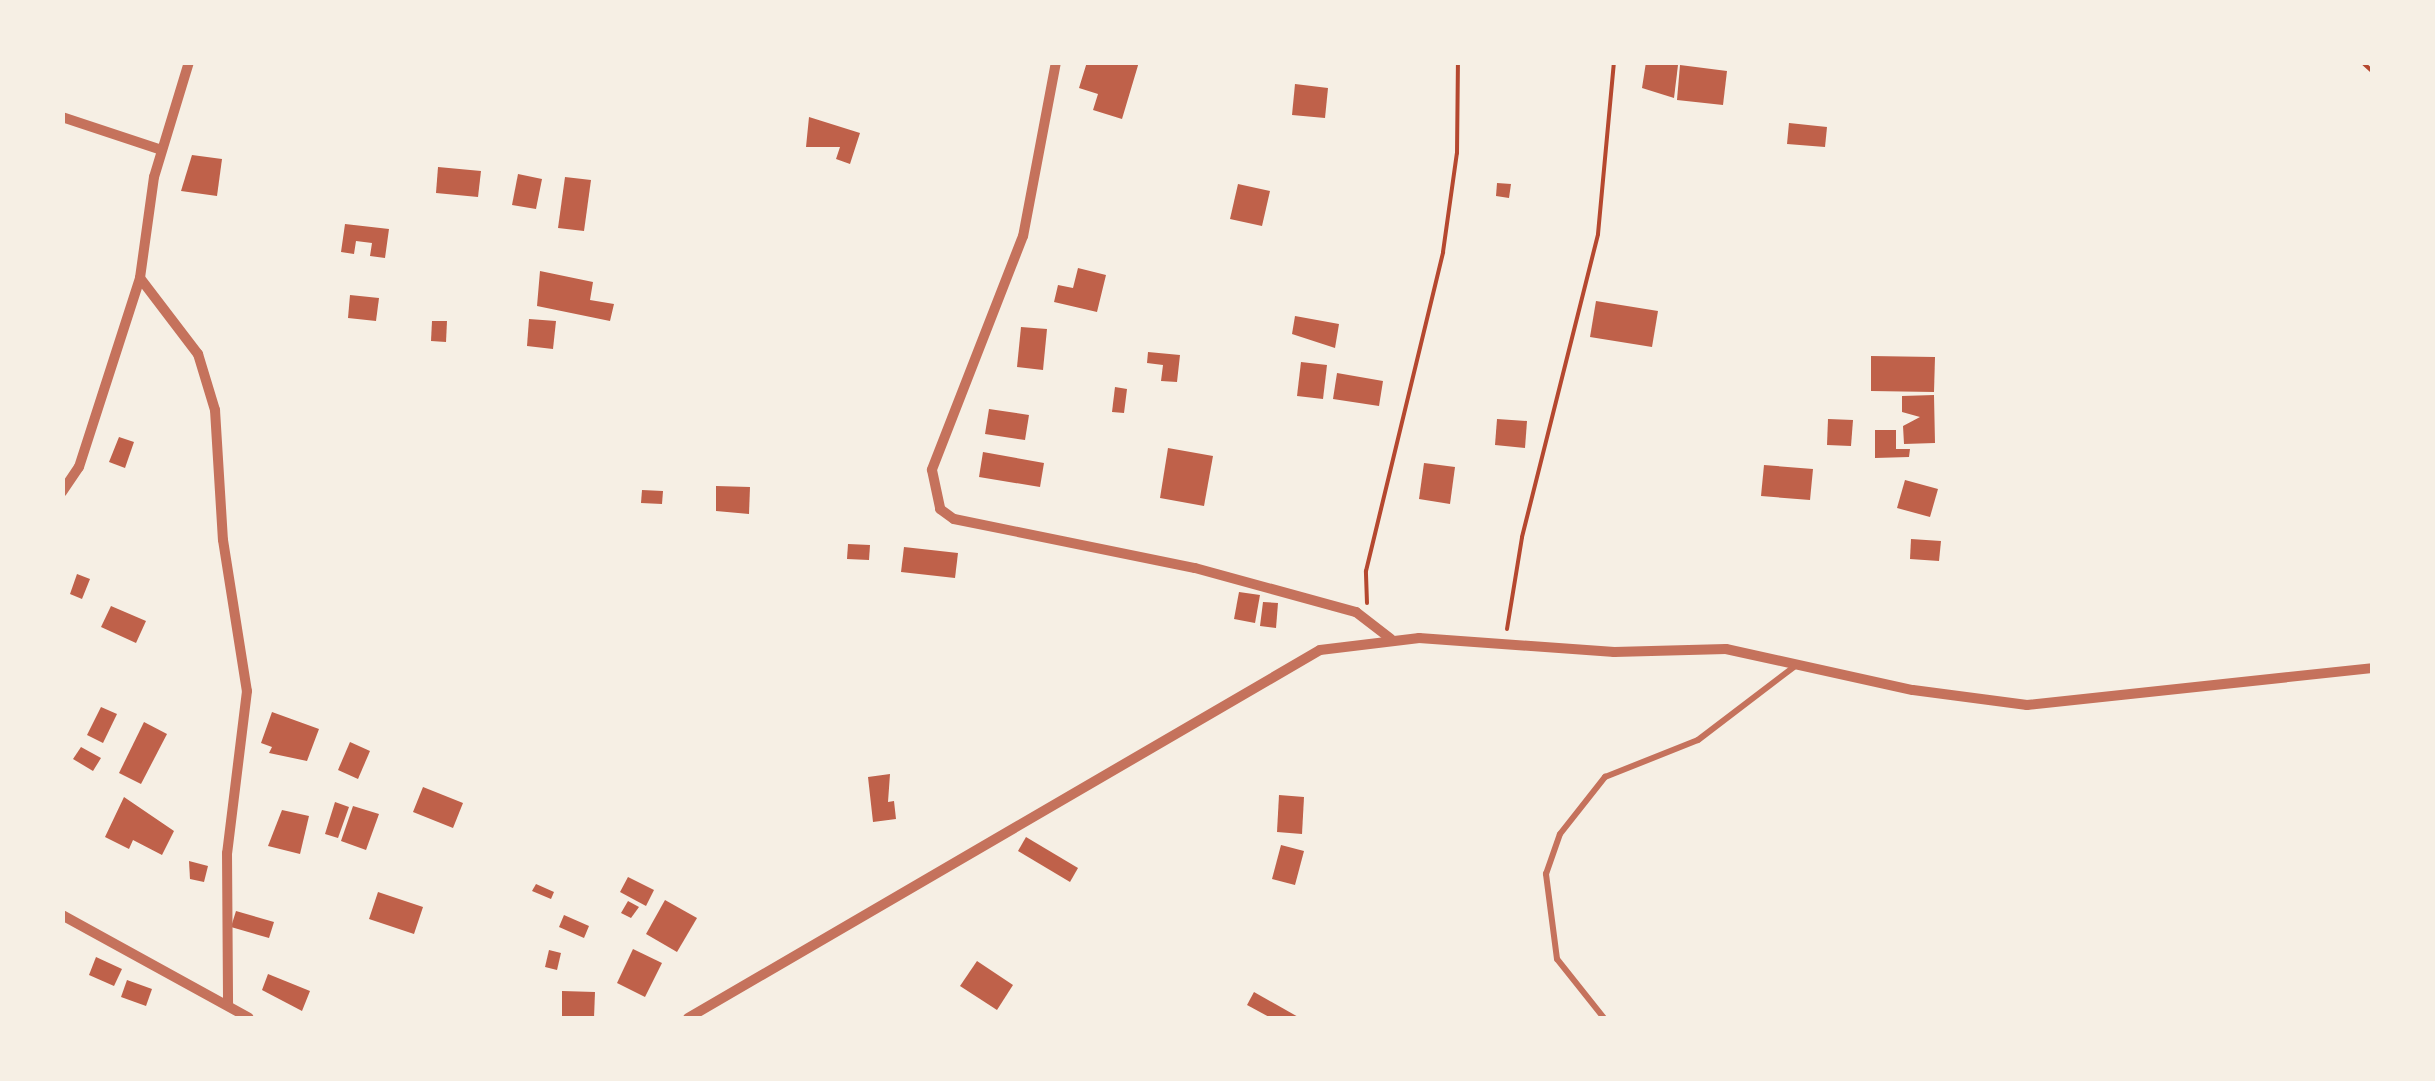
<!DOCTYPE html>
<style>
body{margin:0}
#map{position:relative;width:2435px;height:1081px;overflow:hidden;background:#f6efe4;font-family:Arial,sans-serif}
div>[style]{position:absolute}
.building>*{inset:0;background:#bf614a}
.path>*{height:4px;margin:-2px;padding:0 2px;transform-origin:2px;border-radius:2px;background:#b5482f}
.service>*{height:6px;margin:-3px;padding:0 3px;transform-origin:3px;border-radius:3px;background:#c5725c}
.minor>*{height:10px;margin:-5px;padding:0 5px;transform-origin:5px;border-radius:5px;background:#c5725c}
span{translate:-50% -50%;white-space:nowrap;text-align:center;line-height:1.15;-webkit-text-stroke:8px #f6efe4;paint-order:stroke}
.frame{position:absolute;inset:0;border:65px solid #f6efe4;pointer-events:none}
</style>
<div id="map">
<div class="building">
<div style="clip-path:polygon(1087px 62px,1139px 62px,1122px 119px,1093px 110px,1098px 94px,1079px 88px)"></div>
<div style="clip-path:polygon(1646px 62px,1678px 65px,1674px 98px,1642px 88px)"></div>
<div style="clip-path:polygon(1680px 65px,1727px 71px,1723px 105px,1677px 100px)"></div>
<div style="clip-path:polygon(1295px 84px,1328px 88px,1325px 118px,1292px 115px)"></div>
<div style="clip-path:polygon(809px 117px,860px 133px,850px 164px,836px 159px,840px 147px,806px 147px)"></div>
<div style="clip-path:polygon(1789px 123px,1827px 127px,1825px 147px,1787px 144px)"></div>
<div style="clip-path:polygon(192px 155px,222px 159px,217px 196px,181px 191px)"></div>
<div style="clip-path:polygon(438px 167px,481px 171px,478px 197px,436px 193px)"></div>
<div style="clip-path:polygon(518px 174px,542px 179px,536px 209px,512px 205px)"></div>
<div style="clip-path:polygon(565px 177px,591px 180px,584px 231px,558px 228px)"></div>
<div style="clip-path:polygon(1497px 183px,1511px 184px,1509px 198px,1496px 196px)"></div>
<div style="clip-path:polygon(1238px 184px,1270px 191px,1262px 226px,1230px 219px)"></div>
<div style="clip-path:polygon(345px 224px,389px 229px,385px 258px,370px 256px,372px 243px,356px 241px,354px 254px,341px 252px)"></div>
<div style="clip-path:polygon(1078px 268px,1106px 275px,1097px 312px,1054px 302px,1058px 285px,1073px 288px)"></div>
<div style="clip-path:polygon(540px 271px,593px 282px,590px 300px,614px 304px,610px 321px,537px 306px)"></div>
<div style="clip-path:polygon(350px 295px,379px 298px,376px 321px,348px 318px)"></div>
<div style="clip-path:polygon(1596px 301px,1658px 311px,1652px 347px,1590px 337px)"></div>
<div style="clip-path:polygon(1295px 316px,1339px 324px,1335px 348px,1292px 334px)"></div>
<div style="clip-path:polygon(529px 319px,556px 321px,553px 349px,527px 346px)"></div>
<div style="clip-path:polygon(432px 321px,447px 321px,446px 342px,431px 341px)"></div>
<div style="clip-path:polygon(1021px 327px,1047px 329px,1043px 370px,1017px 367px)"></div>
<div style="clip-path:polygon(1148px 352px,1180px 355px,1177px 382px,1161px 381px,1163px 365px,1147px 363px)"></div>
<div style="clip-path:polygon(1871px 356px,1935px 357px,1934px 392px,1871px 391px)"></div>
<div style="clip-path:polygon(1301px 362px,1327px 365px,1323px 399px,1297px 396px)"></div>
<div style="clip-path:polygon(1337px 373px,1383px 381px,1379px 406px,1333px 399px)"></div>
<div style="clip-path:polygon(1115px 387px,1127px 389px,1124px 413px,1112px 412px)"></div>
<div style="clip-path:polygon(1934px 395px,1935px 443px,1904px 444px,1903px 426px,1920px 417px,1902px 412px,1902px 396px)"></div>
<div style="clip-path:polygon(989px 409px,1029px 415px,1025px 440px,985px 434px)"></div>
<div style="clip-path:polygon(1497px 419px,1527px 421px,1525px 448px,1495px 445px)"></div>
<div style="clip-path:polygon(1828px 419px,1853px 420px,1851px 446px,1827px 445px)"></div>
<div style="clip-path:polygon(1875px 430px,1896px 430px,1896px 449px,1910px 449px,1909px 457px,1875px 458px)"></div>
<div style="clip-path:polygon(119px 437px,134px 442px,125px 468px,109px 462px)"></div>
<div style="clip-path:polygon(1168px 448px,1213px 456px,1204px 506px,1160px 498px)"></div>
<div style="clip-path:polygon(983px 452px,1044px 463px,1040px 487px,979px 477px)"></div>
<div style="clip-path:polygon(1424px 463px,1455px 467px,1450px 504px,1419px 499px)"></div>
<div style="clip-path:polygon(1764px 465px,1813px 469px,1810px 500px,1761px 496px)"></div>
<div style="clip-path:polygon(1905px 480px,1938px 489px,1930px 517px,1897px 508px)"></div>
<div style="clip-path:polygon(716px 486px,750px 487px,749px 514px,716px 511px)"></div>
<div style="clip-path:polygon(642px 490px,663px 491px,662px 504px,641px 503px)"></div>
<div style="clip-path:polygon(1911px 539px,1941px 541px,1939px 561px,1910px 559px)"></div>
<div style="clip-path:polygon(848px 544px,870px 545px,869px 560px,847px 559px)"></div>
<div style="clip-path:polygon(904px 547px,958px 553px,955px 578px,901px 572px)"></div>
<div style="clip-path:polygon(77px 574px,90px 579px,82px 599px,70px 594px)"></div>
<div style="clip-path:polygon(1239px 592px,1260px 595px,1255px 623px,1234px 619px)"></div>
<div style="clip-path:polygon(1263px 602px,1278px 603px,1276px 628px,1260px 626px)"></div>
<div style="clip-path:polygon(111px 606px,146px 621px,136px 643px,101px 627px)"></div>
<div style="clip-path:polygon(101px 707px,117px 714px,103px 743px,87px 735px)"></div>
<div style="clip-path:polygon(272px 712px,319px 729px,307px 761px,269px 753px,272px 747px,261px 743px)"></div>
<div style="clip-path:polygon(144px 722px,167px 734px,141px 784px,119px 773px)"></div>
<div style="clip-path:polygon(350px 742px,370px 751px,358px 779px,338px 770px)"></div>
<div style="clip-path:polygon(81px 747px,101px 758px,93px 771px,73px 759px)"></div>
<div style="clip-path:polygon(890px 774px,888px 802px,894px 801px,896px 819px,873px 822px,868px 777px)"></div>
<div style="clip-path:polygon(423px 787px,463px 803px,453px 828px,413px 812px)"></div>
<div style="clip-path:polygon(1279px 795px,1304px 797px,1302px 834px,1277px 832px)"></div>
<div style="clip-path:polygon(124px 797px,174px 831px,162px 855px,133px 840px,129px 849px,105px 837px)"></div>
<div style="clip-path:polygon(335px 802px,349px 807px,338px 838px,325px 834px)"></div>
<div style="clip-path:polygon(353px 806px,379px 814px,366px 850px,341px 841px)"></div>
<div style="clip-path:polygon(282px 810px,309px 816px,300px 854px,268px 846px)"></div>
<div style="clip-path:polygon(1026px 837px,1078px 868px,1070px 882px,1018px 851px)"></div>
<div style="clip-path:polygon(1281px 845px,1304px 851px,1295px 885px,1272px 879px)"></div>
<div style="clip-path:polygon(189px 861px,208px 866px,204px 882px,190px 879px)"></div>
<div style="clip-path:polygon(628px 877px,654px 890px,646px 906px,620px 892px)"></div>
<div style="clip-path:polygon(536px 884px,554px 892px,551px 899px,532px 891px)"></div>
<div style="clip-path:polygon(378px 892px,423px 907px,414px 934px,369px 919px)"></div>
<div style="clip-path:polygon(665px 900px,697px 918px,677px 952px,646px 934px)"></div>
<div style="clip-path:polygon(628px 901px,639px 907px,631px 918px,621px 913px)"></div>
<div style="clip-path:polygon(236px 911px,274px 922px,269px 938px,231px 927px)"></div>
<div style="clip-path:polygon(564px 915px,589px 926px,584px 938px,559px 927px)"></div>
<div style="clip-path:polygon(633px 949px,662px 963px,645px 997px,617px 983px)"></div>
<div style="clip-path:polygon(549px 950px,561px 953px,557px 970px,545px 967px)"></div>
<div style="clip-path:polygon(96px 957px,122px 969px,114px 986px,89px 975px)"></div>
<div style="clip-path:polygon(977px 961px,1013px 985px,997px 1010px,960px 986px)"></div>
<div style="clip-path:polygon(268px 974px,310px 991px,302px 1011px,262px 990px)"></div>
<div style="clip-path:polygon(127px 980px,152px 989px,146px 1006px,121px 997px)"></div>
<div style="clip-path:polygon(562px 991px,595px 992px,594px 1018px,562px 1018px)"></div>
<div style="clip-path:polygon(1254px 992px,1300px 1018px,1271px 1018px,1247px 1005px)"></div>
</div>
<div class="path">
<div style="left:2362px;top:62px;width:13px;rotate:42deg"></div>
<div style="left:1367px;top:603px;width:32px;rotate:-92deg"></div>
<div style="left:1366px;top:571px;width:328px;rotate:-76.4deg"></div>
<div style="left:1443px;top:252px;width:100px;rotate:-82deg"></div>
<div style="left:1457px;top:153px;width:91px;rotate:-89.4deg"></div>
<div style="left:1507px;top:629px;width:93px;rotate:-80.7deg"></div>
<div style="left:1522px;top:537px;width:312px;rotate:-75.9deg"></div>
<div style="left:1598px;top:234px;width:173px;rotate:-84.7deg"></div>
</div>
<div class="service">
<div style="left:1604px;top:1018px;width:75px;rotate:-128.5deg"></div>
<div style="left:1557px;top:959px;width:86px;rotate:-97.4deg"></div>
<div style="left:1546px;top:874px;width:42px;rotate:-70.7deg"></div>
<div style="left:1560px;top:834px;width:73px;rotate:-51.7deg"></div>
<div style="left:1605px;top:777px;width:100px;rotate:-21.7deg"></div>
<div style="left:1698px;top:740px;width:122px;rotate:-37.3deg"></div>
</div>
<div class="minor">
<div style="left:189px;top:62px;width:120px;rotate:106.9deg"></div>
<div style="left:154px;top:177px;width:102px;rotate:97.9deg"></div>
<div style="left:140px;top:278px;width:96px;rotate:52.7deg"></div>
<div style="left:198px;top:354px;width:59px;rotate:73.1deg"></div>
<div style="left:215px;top:410px;width:130px;rotate:86.5deg"></div>
<div style="left:223px;top:540px;width:153px;rotate:81deg"></div>
<div style="left:247px;top:691px;width:163px;rotate:97deg"></div>
<div style="left:227px;top:853px;width:152px;rotate:89.6deg"></div>
<div style="left:1056px;top:62px;width:177px;rotate:100.7deg"></div>
<div style="left:1023px;top:236px;width:251px;rotate:111.3deg"></div>
<div style="left:932px;top:470px;width:40px;rotate:78deg"></div>
<div style="left:940px;top:509px;width:17px;rotate:36deg"></div>
<div style="left:954px;top:519px;width:246px;rotate:11.5deg"></div>
<div style="left:1195px;top:568px;width:167px;rotate:15.3deg"></div>
<div style="left:1356px;top:612px;width:44px;rotate:37.6deg"></div>
<div style="left:62px;top:117px;width:105px;rotate:18.3deg"></div>
<div style="left:62px;top:492px;width:30px;rotate:-56deg"></div>
<div style="left:79px;top:467px;width:199px;rotate:-72.1deg"></div>
<div style="left:62px;top:915px;width:213px;rotate:28.8deg"></div>
<div style="left:688px;top:1018px;width:731px;rotate:-30.21deg"></div>
<div style="left:1320px;top:650px;width:100px;rotate:-6.9deg"></div>
<div style="left:1419px;top:638px;width:196px;rotate:4.1deg"></div>
<div style="left:1614px;top:652px;width:112px;rotate:-1.5deg"></div>
<div style="left:1726px;top:649px;width:191px;rotate:12.4deg"></div>
<div style="left:1913px;top:690px;width:115px;rotate:7.5deg"></div>
<div style="left:2027px;top:705px;width:347px;rotate:-6.1deg"></div>
</div>
<div class="frame"></div>
</div>
